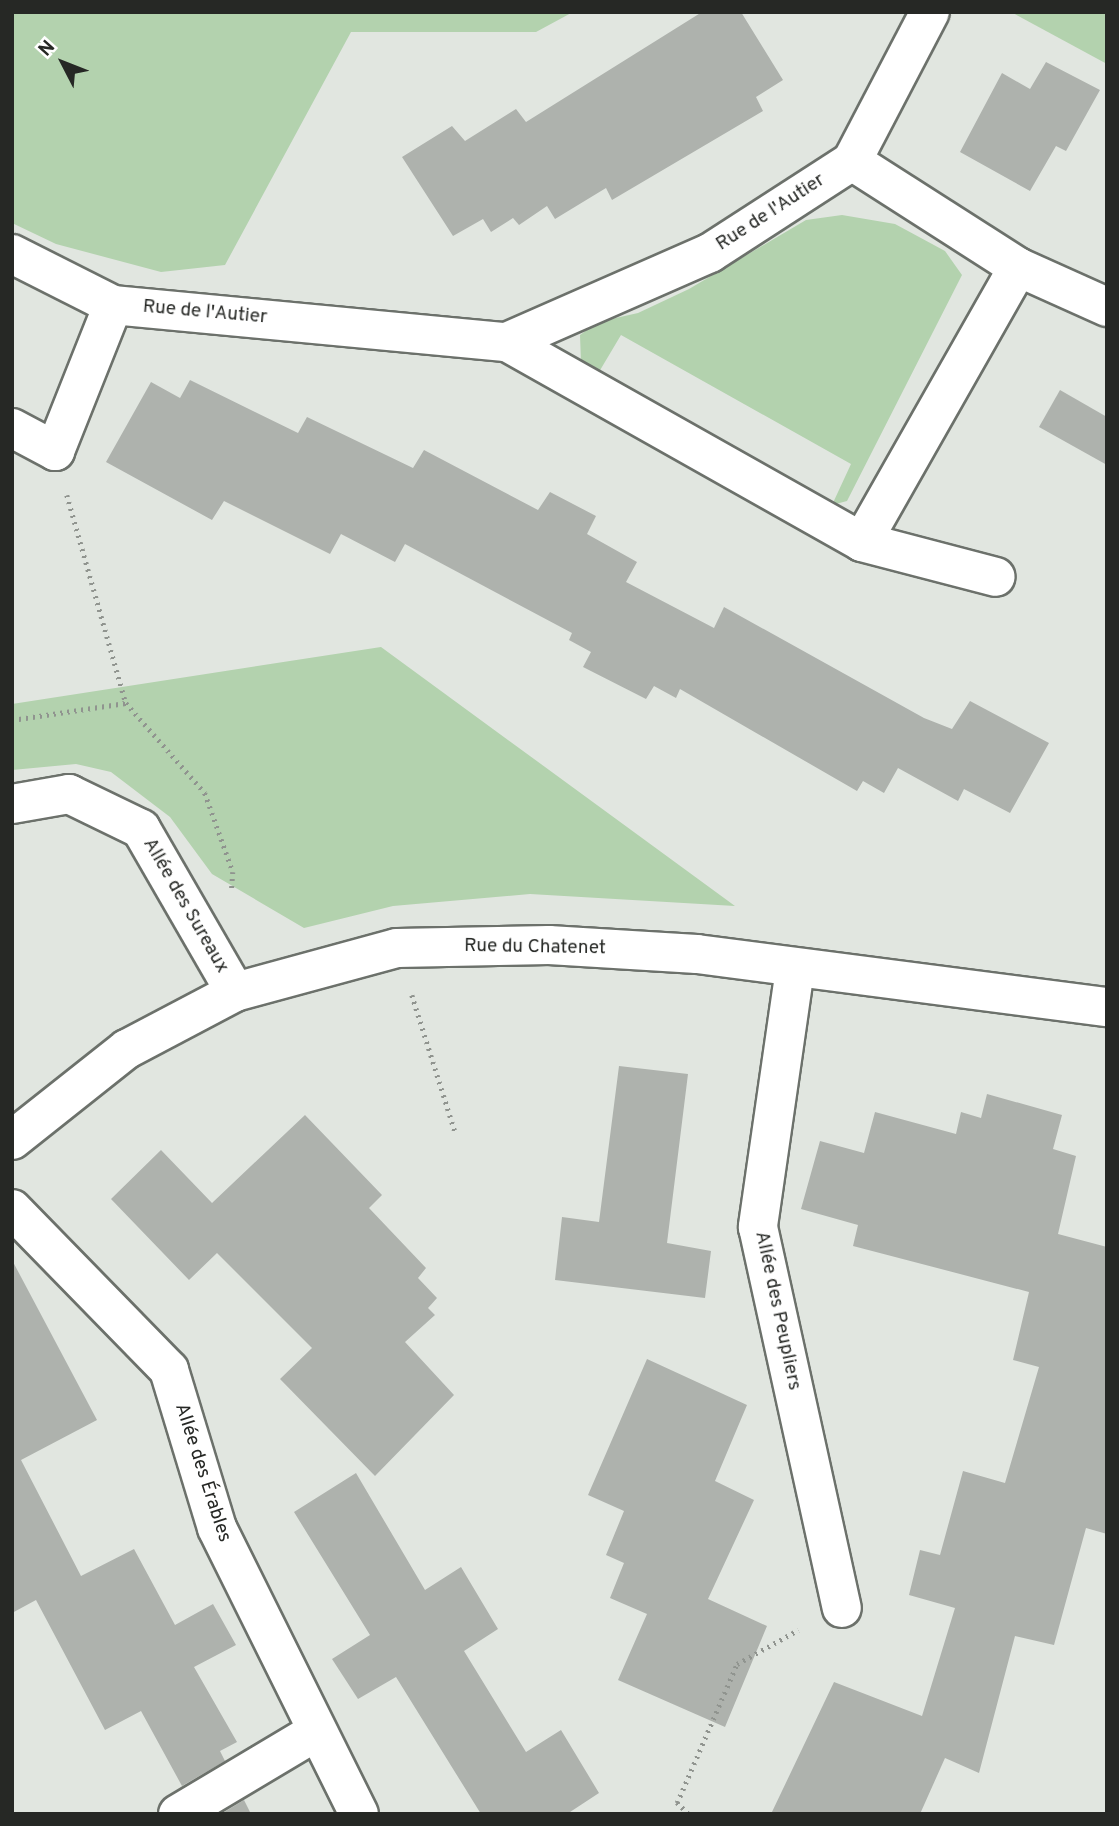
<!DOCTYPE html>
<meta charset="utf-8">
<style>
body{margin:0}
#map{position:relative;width:1119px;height:1826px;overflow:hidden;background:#e1e6e0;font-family:Overpass,sans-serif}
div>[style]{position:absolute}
.green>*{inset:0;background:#b3d2ae}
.building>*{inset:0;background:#aeb2ad}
.path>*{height:4.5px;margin-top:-2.25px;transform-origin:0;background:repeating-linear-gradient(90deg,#90948f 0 2px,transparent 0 7px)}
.roads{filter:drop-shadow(2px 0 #6c716b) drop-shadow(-2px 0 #6c716b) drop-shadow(0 2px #6c716b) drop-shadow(0 -2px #6c716b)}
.minor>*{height:38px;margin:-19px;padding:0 19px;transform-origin:19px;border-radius:19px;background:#fff}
span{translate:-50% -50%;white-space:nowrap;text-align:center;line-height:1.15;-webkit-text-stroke:5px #fff;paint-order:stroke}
.street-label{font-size:19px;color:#262825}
.frame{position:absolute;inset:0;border:14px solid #262825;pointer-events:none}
.north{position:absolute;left:28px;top:28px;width:70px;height:70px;-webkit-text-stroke:5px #fff;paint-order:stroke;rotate:312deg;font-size:19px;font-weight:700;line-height:28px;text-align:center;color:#262825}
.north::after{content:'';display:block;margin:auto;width:24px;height:32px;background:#262825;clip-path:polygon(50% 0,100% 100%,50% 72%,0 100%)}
</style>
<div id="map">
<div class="green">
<div style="clip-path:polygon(12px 12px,573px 12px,536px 32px,351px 32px,225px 265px,161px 272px,56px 244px,12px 223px)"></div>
<div style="clip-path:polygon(1011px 12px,1107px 12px,1107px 64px)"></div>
<div style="clip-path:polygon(842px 215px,895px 224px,945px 251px,962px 275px,847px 501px,832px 505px,851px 464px,621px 335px,596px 377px,581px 362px,580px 335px,598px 322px,638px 313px,689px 289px,806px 220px)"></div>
<div style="clip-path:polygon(381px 647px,735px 906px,530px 894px,393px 906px,304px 928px,212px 874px,170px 817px,111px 772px,76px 764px,12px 770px,12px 704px)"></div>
</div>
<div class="building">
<div style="clip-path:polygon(702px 12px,741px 12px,783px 80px,756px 97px,763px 111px,612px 200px,606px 188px,555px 219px,547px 206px,519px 225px,513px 218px,491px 232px,483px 219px,453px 236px,402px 157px,452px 126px,465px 141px,516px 109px,526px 122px)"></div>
<div style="clip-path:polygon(1046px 62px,1100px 90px,1066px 151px,1056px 146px,1030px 191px,960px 152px,1002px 73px,1030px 89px)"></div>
<div style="clip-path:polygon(190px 380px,298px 433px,307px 417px,413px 468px,424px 450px,538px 510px,550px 492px,596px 516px,587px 534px,637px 562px,626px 582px,714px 628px,724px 607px,924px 718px,952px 729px,970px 701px,1049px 743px,1010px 813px,964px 789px,958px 801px,898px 768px,884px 793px,863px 781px,857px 791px,680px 689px,676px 698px,654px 686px,646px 699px,583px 667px,591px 652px,569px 640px,572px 633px,405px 544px,395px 562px,341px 534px,330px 554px,224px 501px,212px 520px,106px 462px,151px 382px,180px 398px)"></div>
<div style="clip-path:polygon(1060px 390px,1107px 417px,1107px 465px,1039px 427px)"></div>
<div style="clip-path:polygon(619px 1066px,688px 1074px,667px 1243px,711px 1251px,705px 1298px,555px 1280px,562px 1217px,599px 1222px)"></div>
<div style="clip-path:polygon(987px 1094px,1062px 1115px,1053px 1149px,1076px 1156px,1058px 1234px,1107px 1247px,1107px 1534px,1086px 1528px,1054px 1645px,1015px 1636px,979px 1773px,945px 1758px,920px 1814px,771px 1814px,834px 1682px,922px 1716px,955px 1608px,909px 1595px,920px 1550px,940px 1555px,963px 1471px,1005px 1483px,1039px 1367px,1013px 1360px,1029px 1292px,853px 1246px,858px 1225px,801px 1209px,820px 1141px,864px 1153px,875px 1112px,956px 1134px,961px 1112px,981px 1118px)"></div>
<div style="clip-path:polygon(305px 1115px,382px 1195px,369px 1208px,426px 1268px,418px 1278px,437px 1298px,428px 1308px,435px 1315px,405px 1342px,454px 1395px,375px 1476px,280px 1379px,312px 1348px,217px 1253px,189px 1280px,111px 1199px,161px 1150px,212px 1203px)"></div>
<div style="clip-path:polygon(12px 1260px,97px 1420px,21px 1460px,81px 1576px,134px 1549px,175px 1625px,213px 1604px,236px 1645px,194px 1667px,237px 1742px,220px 1751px,225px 1761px,182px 1786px,141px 1711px,105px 1730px,36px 1600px,12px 1613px)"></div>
<div style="clip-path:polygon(647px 1359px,747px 1405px,715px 1481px,754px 1500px,708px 1599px,767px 1626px,725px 1727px,618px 1680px,647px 1614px,610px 1598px,624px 1563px,606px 1555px,624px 1511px,588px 1495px)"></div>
<div style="clip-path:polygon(356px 1473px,425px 1590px,461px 1567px,498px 1629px,464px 1651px,526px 1752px,561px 1730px,599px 1793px,567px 1814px,481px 1814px,396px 1677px,358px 1699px,332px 1659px,370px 1635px,294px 1512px)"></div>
<div style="clip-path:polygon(244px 1800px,251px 1814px,221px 1814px)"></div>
</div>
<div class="path">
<div style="left:67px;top:495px;width:216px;rotate:74.2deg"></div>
<div style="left:126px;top:703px;width:120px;rotate:48.7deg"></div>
<div style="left:205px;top:793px;width:84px;rotate:70.5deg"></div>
<div style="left:233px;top:872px;width:16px;rotate:94deg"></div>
<div style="left:12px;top:720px;width:115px;rotate:-8.5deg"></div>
<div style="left:412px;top:995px;width:143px;rotate:72.5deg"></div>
<div style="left:688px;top:1814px;width:16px;rotate:-135deg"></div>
<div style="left:677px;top:1803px;width:151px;rotate:-66.7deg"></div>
<div style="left:737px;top:1664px;width:70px;rotate:-29.1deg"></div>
</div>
<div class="roads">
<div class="minor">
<div style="left:852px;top:161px;width:197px;rotate:32.6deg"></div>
<div style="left:1018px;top:267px;width:98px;rotate:24.2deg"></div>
<div style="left:12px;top:254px;width:113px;rotate:26.8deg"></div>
<div style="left:113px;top:305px;width:396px;rotate:5.4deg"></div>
<div style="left:507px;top:342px;width:222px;rotate:-23.7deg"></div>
<div style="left:710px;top:253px;width:169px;rotate:-32.9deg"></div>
<div style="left:852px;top:161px;width:168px;rotate:-62.4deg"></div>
<div style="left:507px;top:342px;width:407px;rotate:29.4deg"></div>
<div style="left:862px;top:542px;width:138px;rotate:14.6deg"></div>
<div style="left:12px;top:428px;width:49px;rotate:28.1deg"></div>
<div style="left:55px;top:451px;width:157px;rotate:-68.3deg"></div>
<div style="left:862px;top:542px;width:316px;rotate:-60.4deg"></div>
<div style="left:12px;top:804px;width:58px;rotate:-10deg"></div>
<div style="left:69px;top:794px;width:80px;rotate:25.9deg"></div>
<div style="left:141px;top:829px;width:188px;rotate:60deg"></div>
<div style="left:795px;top:969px;width:261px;rotate:98.2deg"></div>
<div style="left:758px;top:1227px;width:390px;rotate:77.6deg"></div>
<div style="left:12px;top:1140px;width:147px;rotate:-38.4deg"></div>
<div style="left:127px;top:1049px;width:122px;rotate:-27.8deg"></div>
<div style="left:235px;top:992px;width:168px;rotate:-15.2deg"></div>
<div style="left:397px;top:948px;width:152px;rotate:-1.1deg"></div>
<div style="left:549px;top:945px;width:148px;rotate:3.5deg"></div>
<div style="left:697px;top:954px;width:413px;rotate:7.4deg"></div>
<div style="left:12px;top:1209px;width:225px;rotate:45.7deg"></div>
<div style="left:169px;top:1370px;width:165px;rotate:73.1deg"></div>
<div style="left:217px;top:1528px;width:319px;rotate:63.6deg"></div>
<div style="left:178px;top:1814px;width:162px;rotate:-30.8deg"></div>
</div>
</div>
<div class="street-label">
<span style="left:771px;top:213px;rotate:-33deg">Rue de l'Autier</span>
<span style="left:205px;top:313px;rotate:5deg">Rue de l'Autier</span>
<span style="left:185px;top:906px;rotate:60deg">Allée des Sureaux</span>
<span style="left:535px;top:948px;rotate:1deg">Rue du Chatenet</span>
<span style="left:777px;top:1311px;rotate:78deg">Allée des Peupliers</span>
<span style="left:202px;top:1473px;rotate:72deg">Allée des Érables</span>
</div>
<div class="frame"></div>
<div class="north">N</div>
</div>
